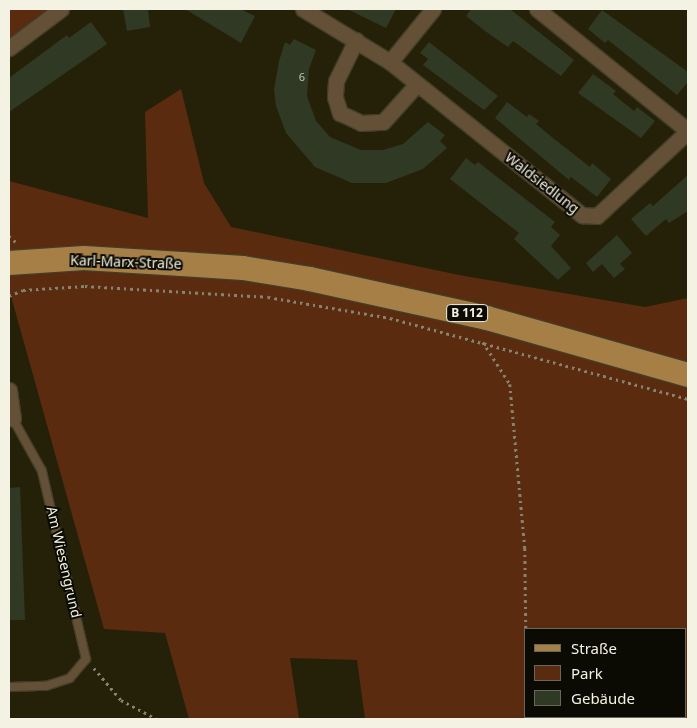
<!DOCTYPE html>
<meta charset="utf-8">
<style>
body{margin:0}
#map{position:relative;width:697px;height:728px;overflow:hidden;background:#252109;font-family:"Noto Sans",sans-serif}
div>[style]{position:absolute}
.green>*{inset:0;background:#5a2b0f}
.building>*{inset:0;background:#303923}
.path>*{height:2.5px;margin-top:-1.25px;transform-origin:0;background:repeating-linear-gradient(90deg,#86836f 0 2.5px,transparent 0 6.5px)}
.roads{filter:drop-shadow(1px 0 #423e28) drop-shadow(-1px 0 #423e28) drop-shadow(0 1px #423e28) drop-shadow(0 -1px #423e28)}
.service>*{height:8px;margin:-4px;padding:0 4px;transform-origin:4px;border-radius:4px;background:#635037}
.minor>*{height:15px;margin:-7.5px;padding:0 7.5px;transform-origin:7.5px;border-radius:7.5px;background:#635037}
.primary>*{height:24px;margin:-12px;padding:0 12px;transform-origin:12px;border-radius:12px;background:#a67f47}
span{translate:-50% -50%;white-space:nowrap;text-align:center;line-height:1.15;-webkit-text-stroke:4px #0c0b03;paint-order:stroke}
.number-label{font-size:11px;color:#c3c4b3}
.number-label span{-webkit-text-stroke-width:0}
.shield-label span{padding:1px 4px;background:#0c0b03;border:1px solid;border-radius:4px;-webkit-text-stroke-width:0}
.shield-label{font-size:12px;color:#f4f2e3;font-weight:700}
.street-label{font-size:14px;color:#f4f2e3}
.frame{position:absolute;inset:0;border:10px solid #f4f2e3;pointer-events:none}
.legend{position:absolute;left:524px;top:628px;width:162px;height:90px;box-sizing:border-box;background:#0c0b03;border:1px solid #69675d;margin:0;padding:6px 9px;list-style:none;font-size:15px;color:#f4f2e3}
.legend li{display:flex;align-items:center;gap:10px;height:25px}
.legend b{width:25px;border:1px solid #69675d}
</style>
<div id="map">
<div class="green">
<div style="clip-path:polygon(9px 9px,48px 9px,9px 38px)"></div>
<div style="clip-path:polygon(evenodd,181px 89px,204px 183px,231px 227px,459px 275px,645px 307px,688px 298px,688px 719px,365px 719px,357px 660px,290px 658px,299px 719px,189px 719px,165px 633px,104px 629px,9px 289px,9px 181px,148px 218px,145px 112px,181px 89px,526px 629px,686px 629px,686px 717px,526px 717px,526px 629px)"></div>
</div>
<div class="building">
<div style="clip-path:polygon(123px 9px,148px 9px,150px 27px,127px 31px)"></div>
<div style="clip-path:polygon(185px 9px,240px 9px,255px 16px,241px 43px)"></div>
<div style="clip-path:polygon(347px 9px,396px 9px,386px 28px)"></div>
<div style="clip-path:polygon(471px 9px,510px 9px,574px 60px,561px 76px,513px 41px,508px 47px,485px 31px,466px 16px)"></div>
<div style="clip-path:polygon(602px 10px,688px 72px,688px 82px,677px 95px,608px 40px,605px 43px,588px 29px)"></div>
<div style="clip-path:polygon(91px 22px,107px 44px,9px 112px,9px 78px,67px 35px,69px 38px)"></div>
<div style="clip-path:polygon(294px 39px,316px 50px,309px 69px,307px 96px,316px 121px,330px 137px,361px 150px,383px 150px,403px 144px,428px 122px,445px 135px,440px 141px,447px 148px,423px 169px,386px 183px,352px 183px,315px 167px,286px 133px,276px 106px,274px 90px,279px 61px,285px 42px,290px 45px)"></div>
<div style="clip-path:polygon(429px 42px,498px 96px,484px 110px,423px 65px,428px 59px,420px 53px)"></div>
<div style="clip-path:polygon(593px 74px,616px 91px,613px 94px,634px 111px,637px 107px,655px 121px,641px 138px,578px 93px)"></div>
<div style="clip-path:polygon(507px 102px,527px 117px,529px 114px,539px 121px,536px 124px,553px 138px,590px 167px,592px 163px,611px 179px,597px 197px,571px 177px,569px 180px,495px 118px)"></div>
<div style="clip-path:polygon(466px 158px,475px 165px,478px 162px,555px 222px,551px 227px,560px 235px,551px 246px,571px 268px,558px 280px,514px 239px,519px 233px,450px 179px)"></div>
<div style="clip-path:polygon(688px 175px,688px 211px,669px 223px,666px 219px,646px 236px,631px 219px,650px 203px,653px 206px)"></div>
<div style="clip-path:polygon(617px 235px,632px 253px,620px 264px,625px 269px,614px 278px,602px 264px,593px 272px,586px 263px)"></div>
<div style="clip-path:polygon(20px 487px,25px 620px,9px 620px,9px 488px)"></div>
</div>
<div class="path">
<div style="left:9px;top:236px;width:9px;rotate:41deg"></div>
<div style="left:9px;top:296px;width:15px;rotate:-23deg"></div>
<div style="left:23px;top:290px;width:62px;rotate:-3.7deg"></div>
<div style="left:85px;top:286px;width:183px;rotate:3.4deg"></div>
<div style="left:268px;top:297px;width:124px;rotate:9.8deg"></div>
<div style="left:390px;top:318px;width:309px;rotate:15.2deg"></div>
<div style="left:483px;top:342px;width:50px;rotate:57.3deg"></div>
<div style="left:510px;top:384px;width:165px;rotate:84.8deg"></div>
<div style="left:525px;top:548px;width:81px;rotate:89.3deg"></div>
<div style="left:94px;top:668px;width:42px;rotate:49.8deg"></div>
<div style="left:121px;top:700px;width:40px;rotate:28deg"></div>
<div style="left:526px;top:719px;width:2px;rotate:-63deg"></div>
</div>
<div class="roads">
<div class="service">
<div style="left:9px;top:687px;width:37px;rotate:-2deg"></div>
<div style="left:46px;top:686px;width:25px;rotate:-18deg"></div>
<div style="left:70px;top:678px;width:25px;rotate:-50deg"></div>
<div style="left:86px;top:659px;width:193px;rotate:-103.2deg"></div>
<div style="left:42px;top:471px;width:60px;rotate:-119.1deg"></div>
</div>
<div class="minor">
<div style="left:303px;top:9px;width:102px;rotate:31.3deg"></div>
<div style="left:390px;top:62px;width:246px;rotate:38.6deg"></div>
<div style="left:582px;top:215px;width:15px;rotate:4deg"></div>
<div style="left:597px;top:216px;width:125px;rotate:-43deg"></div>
<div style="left:537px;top:9px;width:194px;rotate:38.9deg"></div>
<div style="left:356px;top:40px;width:46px;rotate:116deg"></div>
<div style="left:336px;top:81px;width:16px;rotate:94deg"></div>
<div style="left:335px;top:97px;width:17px;rotate:73deg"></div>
<div style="left:340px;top:113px;width:23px;rotate:25deg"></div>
<div style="left:361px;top:123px;width:22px;rotate:-3deg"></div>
<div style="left:383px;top:122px;width:51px;rotate:-48.2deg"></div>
<div style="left:9px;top:48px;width:65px;rotate:-36.9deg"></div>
<div style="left:390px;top:62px;width:68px;rotate:-50.9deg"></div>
<div style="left:9px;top:390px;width:29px;rotate:82deg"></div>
</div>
<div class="primary">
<div style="left:9px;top:263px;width:75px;rotate:-3.8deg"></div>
<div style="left:84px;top:258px;width:98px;rotate:3.5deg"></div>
<div style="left:182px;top:264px;width:61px;rotate:3.8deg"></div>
<div style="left:243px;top:268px;width:68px;rotate:9.3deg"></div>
<div style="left:310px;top:279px;width:181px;rotate:12.4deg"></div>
<div style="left:487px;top:318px;width:209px;rotate:15.8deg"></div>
</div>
</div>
<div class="number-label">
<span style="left:302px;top:77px">6</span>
</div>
<div class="shield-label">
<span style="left:467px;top:313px">B 112</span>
</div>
<div class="street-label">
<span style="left:542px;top:183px;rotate:38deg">Waldsiedlung</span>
<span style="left:126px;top:262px;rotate:2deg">Karl-Marx-Straße</span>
<span style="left:64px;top:562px;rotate:77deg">Am Wiesengrund</span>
</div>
<div class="frame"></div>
<ul class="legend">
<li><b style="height:6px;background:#a67f47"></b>Straße</li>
<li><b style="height:14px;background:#5a2b0f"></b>Park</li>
<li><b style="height:14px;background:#303923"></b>Gebäude</li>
</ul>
</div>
